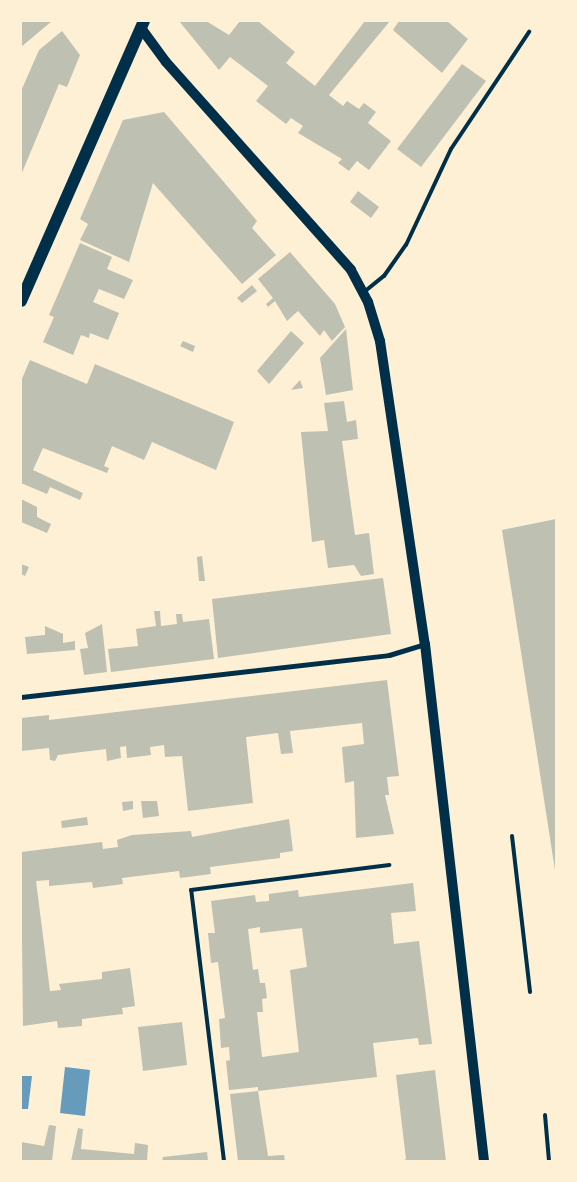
<!DOCTYPE html>
<style>
body{margin:0}
#map{position:relative;width:577px;height:1182px;overflow:hidden;background:#fdf0d5;font-family:Lato,sans-serif}
div>[style]{position:absolute}
.water>*{inset:0;background:#669bbc}
.building>*{inset:0;background:#bec0b2}
.service>*{height:4px;margin:-2px;padding:0 2px;transform-origin:2px;border-radius:2px;background:#003049}
.minor>*{height:5px;margin:-2.5px;padding:0 2.5px;transform-origin:2.5px;border-radius:2.5px;background:#003049}
.secondary>*{height:10px;margin:-5px;padding:0 5px;transform-origin:5px;border-radius:5px;background:#003049}
.primary>*{height:12px;margin:-6px;padding:0 6px;transform-origin:6px;border-radius:6px;background:#003049}
span{translate:-50% -50%;white-space:nowrap;text-align:center;line-height:1.15;-webkit-text-stroke:5px #fdf0d5;paint-order:stroke}
.frame{position:absolute;inset:0;border:22px solid #fdf0d5;pointer-events:none}
</style>
<div id="map">
<div class="water">
<div style="clip-path:polygon(65px 1067px,90px 1070px,85px 1116px,60px 1113px)"></div>
<div style="clip-path:polygon(21px 1076px,32px 1076px,28px 1109px,21px 1109px)"></div>
</div>
<div class="building">
<div style="clip-path:polygon(21px 21px,52px 21px,21px 47px)"></div>
<div style="clip-path:polygon(179px 21px,206px 21px,229px 35px,240px 21px,258px 21px,295px 52px,286px 63px,315px 86px,365px 21px,390px 21px,329px 95px,343px 106px,347px 101px,359px 109px,364px 103px,376px 112px,368px 123px,391px 141px,369px 170px,357px 161px,349px 171px,338px 163px,342px 159px,298px 133px,303px 126px,291px 118px,286px 124px,256px 101px,268px 86px,230px 57px,219px 70px)"></div>
<div style="clip-path:polygon(399px 21px,447px 21px,468px 39px,442px 73px,393px 30px)"></div>
<div style="clip-path:polygon(62px 31px,80px 55px,67px 87px,59px 84px,21px 175px,21px 91px,39px 50px)"></div>
<div style="clip-path:polygon(462px 64px,486px 81px,421px 167px,397px 149px)"></div>
<div style="clip-path:polygon(164px 112px,257px 221px,252px 228px,276px 255px,242px 284px,153px 183px,129px 262px,80px 240px,88px 224px,80px 219px,123px 120px)"></div>
<div style="clip-path:polygon(358px 191px,379px 207px,371px 218px,350px 202px)"></div>
<div style="clip-path:polygon(80px 243px,112px 257px,107px 269px,133px 280px,124px 299px,99px 289px,93px 302px,119px 313px,108px 340px,90px 333px,89px 338px,81px 335px,73px 355px,43px 342px,54px 317px,49px 315px)"></div>
<div style="clip-path:polygon(290px 252px,335px 304px,345px 327px,332px 341px,324px 330px,320px 336px,298px 311px,287px 321px,275px 301px,268px 307px,266px 304px,273px 298px,258px 279px)"></div>
<div style="clip-path:polygon(252px 285px,257px 291px,242px 303px,237px 298px)"></div>
<div style="clip-path:polygon(346px 329px,353px 390px,326px 395px,320px 358px)"></div>
<div style="clip-path:polygon(291px 331px,304px 343px,269px 384px,257px 371px)"></div>
<div style="clip-path:polygon(183px 341px,195px 346px,193px 352px,180px 346px)"></div>
<div style="clip-path:polygon(30px 360px,87px 384px,95px 364px,234px 422px,216px 470px,152px 442px,144px 460px,112px 446px,104px 466px,109px 468px,107px 473px,43px 448px,33px 470px,83px 493px,80px 500px,50px 487px,47px 494px,21px 483px,21px 381px)"></div>
<div style="clip-path:polygon(300px 380px,303px 388px,291px 390px)"></div>
<div style="clip-path:polygon(344px 401px,347px 422px,356px 420px,358px 439px,342px 441px,355px 535px,369px 533px,374px 574px,361px 576px,354px 565px,328px 568px,324px 540px,312px 542px,301px 432px,328px 431px,324px 403px)"></div>
<div style="clip-path:polygon(21px 499px,37px 507px,37px 517px,51px 524px,47px 533px,21px 522px)"></div>
<div style="clip-path:polygon(556px 519px,556px 870px,555px 870px,502px 530px)"></div>
<div style="clip-path:polygon(202px 556px,205px 581px,199px 581px,197px 557px)"></div>
<div style="clip-path:polygon(21px 564px,29px 567px,25px 576px,21px 574px)"></div>
<div style="clip-path:polygon(383px 578px,391px 634px,218px 658px,212px 599px)"></div>
<div style="clip-path:polygon(154px 611px,160px 611px,161px 626px,177px 624px,176px 614px,182px 614px,183px 622px,209px 619px,214px 659px,111px 672px,108px 649px,138px 646px,136px 629px,156px 626px)"></div>
<div style="clip-path:polygon(102px 624px,107px 672px,84px 675px,80px 649px,88px 648px,85px 633px)"></div>
<div style="clip-path:polygon(45px 626px,63px 634px,63px 643px,75px 641px,75px 650px,27px 654px,25px 637px,45px 635px)"></div>
<div style="clip-path:polygon(387px 680px,399px 776px,387px 777px,389px 795px,385px 795px,394px 834px,356px 838px,354px 781px,345px 783px,342px 747px,364px 744px,362px 723px,290px 731px,293px 753px,281px 754px,278px 733px,246px 737px,253px 803px,188px 811px,182px 756px,165px 757px,164px 745px,150px 747px,151px 755px,127px 758px,126px 746px,120px 747px,121px 758px,107px 761px,106px 749px,58px 755px,55px 761px,50px 760px,49px 748px,21px 751px,21px 718px,49px 715px,49px 720px)"></div>
<div style="clip-path:polygon(133px 801px,133px 809px,123px 811px,122px 802px)"></div>
<div style="clip-path:polygon(141px 801px,157px 801px,159px 816px,143px 818px)"></div>
<div style="clip-path:polygon(87px 817px,88px 825px,62px 828px,61px 821px)"></div>
<div style="clip-path:polygon(289px 819px,293px 851px,280px 853px,280px 858px,210px 867px,211px 874px,180px 878px,179px 871px,122px 878px,123px 884px,93px 888px,92px 882px,49px 886px,49px 880px,36px 881px,50px 991px,61px 990px,59px 984px,102px 979px,102px 972px,130px 968px,135px 1006px,122px 1008px,123px 1014px,82px 1019px,82px 1026px,58px 1028px,57px 1021px,23px 1026px,21px 852px,102px 842px,103px 849px,118px 847px,117px 840px,132px 835px,191px 831px,192px 837px)"></div>
<div style="clip-path:polygon(evenodd,413px 883px,416px 911px,391px 913px,394px 944px,419px 941px,432px 1044px,419px 1045px,418px 1038px,373px 1043px,377px 1077px,258px 1091px,258px 1087px,229px 1090px,226px 1061px,230px 1060px,229px 1047px,221px 1048px,219px 1019px,225px 1018px,218px 962px,211px 963px,208px 933px,215px 933px,211px 901px,255px 895px,256px 902px,269px 901px,269px 894px,298px 890px,299px 897px,413px 883px,260px 927px,260px 933px,302px 928px,307px 967px,290px 970px,299px 1052px,262px 1057px,257px 1012px,263px 1012px,262px 999px,267px 998px,265px 983px,260px 983px,258px 969px,253px 970px,248px 929px,260px 927px)"></div>
<div style="clip-path:polygon(182px 1022px,187px 1065px,143px 1071px,138px 1027px)"></div>
<div style="clip-path:polygon(435px 1070px,446px 1161px,402px 1161px,406px 1159px,396px 1075px)"></div>
<div style="clip-path:polygon(258px 1091px,268px 1156px,284px 1155px,285px 1161px,238px 1161px,230px 1094px)"></div>
<div style="clip-path:polygon(49px 1125px,56px 1126px,52px 1161px,21px 1161px,21px 1142px,44px 1146px)"></div>
<div style="clip-path:polygon(78px 1128px,83px 1129px,81px 1149px,134px 1154px,135px 1143px,148px 1145px,147px 1161px,71px 1161px)"></div>
<div style="clip-path:polygon(207px 1152px,208px 1161px,162px 1161px,163px 1157px)"></div>
</div>
<div class="service">
<div style="left:364px;top:292px;width:26px;rotate:-39deg"></div>
<div style="left:384px;top:276px;width:38px;rotate:-55deg"></div>
<div style="left:406px;top:245px;width:106px;rotate:-64.9deg"></div>
<div style="left:451px;top:149px;width:141px;rotate:-56.3deg"></div>
<div style="left:512px;top:836px;width:157px;rotate:83.4deg"></div>
<div style="left:545px;top:1115px;width:46px;rotate:85deg"></div>
<div style="left:224px;top:1161px;width:273px;rotate:-96.9deg"></div>
<div style="left:191px;top:890px;width:200px;rotate:-7.2deg"></div>
</div>
<div class="minor">
<div style="left:21px;top:697px;width:370px;rotate:-6.5deg"></div>
<div style="left:389px;top:655px;width:38px;rotate:-17deg"></div>
</div>
<div class="secondary">
<div style="left:141px;top:28px;width:42px;rotate:53.7deg"></div>
<div style="left:166px;top:62px;width:278px;rotate:48.3deg"></div>
<div style="left:351px;top:270px;width:36px;rotate:62deg"></div>
<div style="left:368px;top:302px;width:41px;rotate:72.9deg"></div>
<div style="left:380px;top:341px;width:306px;rotate:81.6deg"></div>
<div style="left:425px;top:644px;width:520px;rotate:83.49deg"></div>
</div>
<div class="primary">
<div style="left:21px;top:301px;width:306px;rotate:-66.3deg"></div>
</div>
<div class="frame"></div>
</div>
